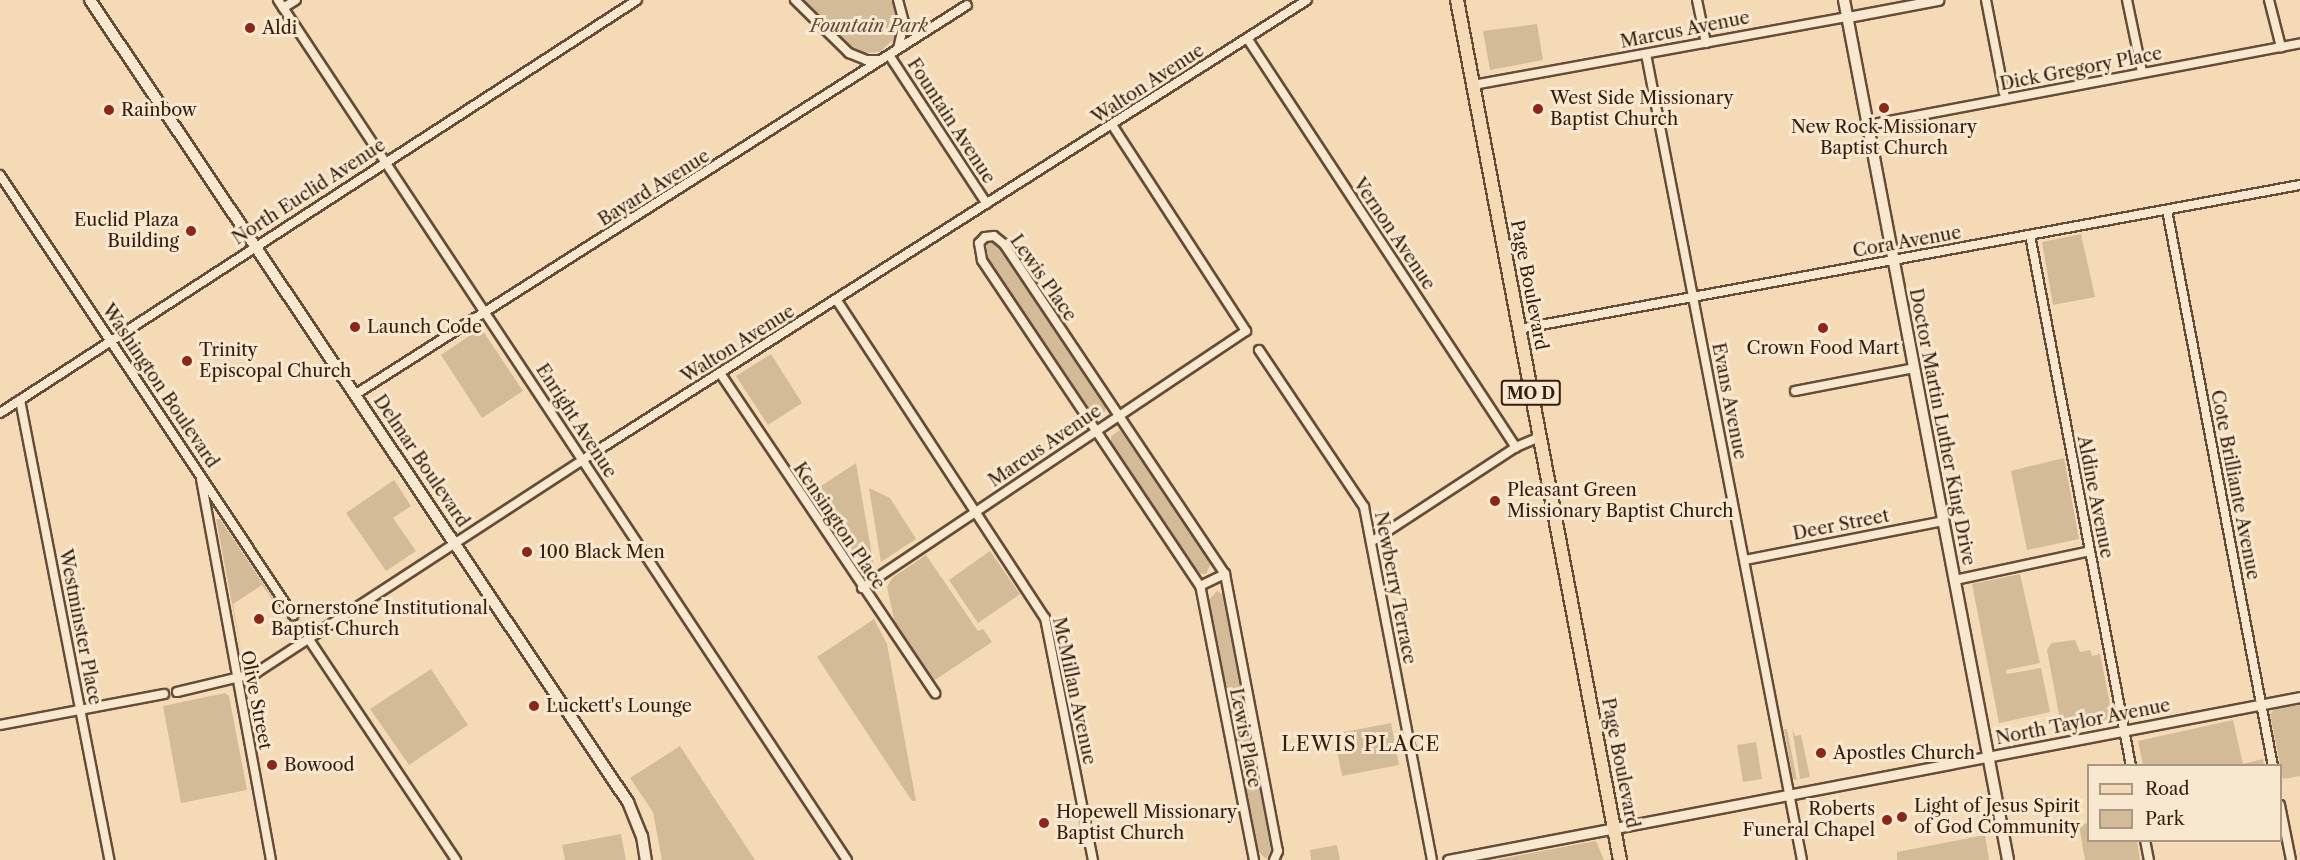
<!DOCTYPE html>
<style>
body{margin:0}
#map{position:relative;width:2300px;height:860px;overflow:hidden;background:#f4dbb5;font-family:"Libre Caslon Text",serif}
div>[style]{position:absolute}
.green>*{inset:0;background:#d4bb98}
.roads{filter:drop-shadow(2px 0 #664c37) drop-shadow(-2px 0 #664c37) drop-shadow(0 2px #664c37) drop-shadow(0 -2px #664c37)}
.minor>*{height:8px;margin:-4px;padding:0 4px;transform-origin:4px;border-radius:4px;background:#f8e8cf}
.tertiary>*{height:9px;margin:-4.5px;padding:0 4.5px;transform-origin:4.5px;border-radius:4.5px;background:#f8e8cf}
.secondary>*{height:10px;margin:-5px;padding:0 5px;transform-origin:5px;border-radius:5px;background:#f8e8cf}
.primary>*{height:12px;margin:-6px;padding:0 6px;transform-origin:6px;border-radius:6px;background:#f4dbb5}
.dots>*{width:16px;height:16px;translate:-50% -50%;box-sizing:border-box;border:3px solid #f8e8cf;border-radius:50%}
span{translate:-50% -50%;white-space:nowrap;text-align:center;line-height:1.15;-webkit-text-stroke:6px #f8e8cf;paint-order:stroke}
.shield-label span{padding:2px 4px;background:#f8e8cf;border:2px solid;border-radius:4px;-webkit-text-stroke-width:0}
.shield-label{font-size:16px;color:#361c0d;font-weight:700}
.park-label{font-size:18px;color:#654c37;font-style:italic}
.poi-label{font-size:18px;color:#361c0d}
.left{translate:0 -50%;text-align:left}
.right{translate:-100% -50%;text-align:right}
.street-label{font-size:18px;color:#361c0d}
.neighbourhood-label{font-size:20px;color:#361c0d;letter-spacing:1.5px}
.legend{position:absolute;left:2087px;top:764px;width:195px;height:78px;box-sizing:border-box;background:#f8e8cf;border:2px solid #aa9681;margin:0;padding:8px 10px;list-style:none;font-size:18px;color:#361c0d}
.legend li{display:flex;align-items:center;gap:12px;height:30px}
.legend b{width:30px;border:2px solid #aa9681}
</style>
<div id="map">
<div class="green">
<div style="clip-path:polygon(803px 0,892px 0,898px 21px,896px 37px,880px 52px,861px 53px,842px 40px)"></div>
<div style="clip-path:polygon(1537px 24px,1543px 60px,1490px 70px,1483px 31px)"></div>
<div style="clip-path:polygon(2081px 234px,2095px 297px,2053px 305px,2042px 242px)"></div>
<div style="clip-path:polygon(986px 240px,1001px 247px,1106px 405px,1105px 412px,1092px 414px,988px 259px)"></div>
<div style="clip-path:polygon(481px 328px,523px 391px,482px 418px,441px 355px)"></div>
<div style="clip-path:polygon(771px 354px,802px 403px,768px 425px,736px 376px)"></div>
<div style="clip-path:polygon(1120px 430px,1211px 563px,1206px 574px,1198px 573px,1111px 444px,1111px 436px)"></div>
<div style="clip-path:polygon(2064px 458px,2079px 539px,2027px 550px,2011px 471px)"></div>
<div style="clip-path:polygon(856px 463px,874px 567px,867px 572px,812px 492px)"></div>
<div style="clip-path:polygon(394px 480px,411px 506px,393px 518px,416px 551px,386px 571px,346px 513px)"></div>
<div style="clip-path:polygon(869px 488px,890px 498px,916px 539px,881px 562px)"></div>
<div style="clip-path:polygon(216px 519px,220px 519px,292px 627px,262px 585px,233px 604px,243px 662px)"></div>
<div style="clip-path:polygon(990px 551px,1020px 594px,978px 623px,949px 580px)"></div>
<div style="clip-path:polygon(926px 555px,978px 631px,983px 629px,992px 642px,932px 682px,896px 628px,887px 587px,892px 578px)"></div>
<div style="clip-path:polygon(2020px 574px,2040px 663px,2006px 670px,2007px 674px,2041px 668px,2050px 712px,1999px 723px,1972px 584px)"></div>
<div style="clip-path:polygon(1217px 591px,1225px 596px,1273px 845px,1266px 859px,1256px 849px,1208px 601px)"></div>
<div style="clip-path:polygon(874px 619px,887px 644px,916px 801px,912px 801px,817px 657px)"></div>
<div style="clip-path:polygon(2075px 640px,2080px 652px,2090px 650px,2092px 656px,2100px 654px,2113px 719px,2062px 731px,2047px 650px,2051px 643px)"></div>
<div style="clip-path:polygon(431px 669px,468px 725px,409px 765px,370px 709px)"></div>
<div style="clip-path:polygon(225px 693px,229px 696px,247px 790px,181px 803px,163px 706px)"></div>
<div style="clip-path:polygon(2300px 705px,2300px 776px,2283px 779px,2270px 714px,2275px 709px)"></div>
<div style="clip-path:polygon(2233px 720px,2243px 764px,2263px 759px,2264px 765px,2143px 765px,2138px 741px)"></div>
<div style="clip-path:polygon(1391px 723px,1399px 765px,1342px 776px,1334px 734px)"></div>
<div style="clip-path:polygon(1792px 727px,1795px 736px,1801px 735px,1810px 777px,1800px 779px)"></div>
<div style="clip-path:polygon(1784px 729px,1787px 729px,1797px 780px,1793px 779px)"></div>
<div style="clip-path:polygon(1756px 742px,1762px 779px,1743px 782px,1737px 745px)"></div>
<div style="clip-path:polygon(680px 746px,755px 860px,662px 860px,653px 812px,630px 778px)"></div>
<div style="clip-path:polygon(2088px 823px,2088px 840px,2137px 841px,2140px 860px,2085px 860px,2079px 825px)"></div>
<div style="clip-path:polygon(621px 834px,626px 860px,565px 860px,562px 845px)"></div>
<div style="clip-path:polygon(1985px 835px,1989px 860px,1897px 860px,1897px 852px)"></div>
<div style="clip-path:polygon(1596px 841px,1604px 860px,1495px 860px,1579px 844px)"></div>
<div style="clip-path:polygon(1337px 845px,1340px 860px,1311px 860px,1310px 850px)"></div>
</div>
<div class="roads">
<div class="minor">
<div style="left:278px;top:0;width:1031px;rotate:56.51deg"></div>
<div style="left:795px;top:0;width:76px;rotate:44.5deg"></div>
<div style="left:849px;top:53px;width:18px;rotate:22deg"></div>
<div style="left:866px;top:60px;width:14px"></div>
<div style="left:898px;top:0;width:24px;rotate:75deg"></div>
<div style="left:904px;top:23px;width:26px;rotate:103deg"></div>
<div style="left:1697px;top:0;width:44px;rotate:78.2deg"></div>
<div style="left:1986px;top:0;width:100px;rotate:79deg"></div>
<div style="left:2127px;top:0;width:74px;rotate:78.2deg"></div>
<div style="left:2269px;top:0;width:49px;rotate:75.7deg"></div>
<div style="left:283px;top:8px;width:15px;rotate:-32deg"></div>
<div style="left:1247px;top:38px;width:490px;rotate:56.7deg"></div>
<div style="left:1646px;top:54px;width:821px;rotate:79.05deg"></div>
<div style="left:889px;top:55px;width:178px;rotate:56.7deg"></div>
<div style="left:1473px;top:85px;width:381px;rotate:-10.3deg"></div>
<div style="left:1868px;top:125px;width:440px;rotate:-10.7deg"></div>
<div style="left:0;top:175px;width:529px;rotate:56.34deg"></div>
<div style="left:2167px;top:210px;width:566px;rotate:79.21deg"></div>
<div style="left:2030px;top:235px;width:541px;rotate:79.23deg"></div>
<div style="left:836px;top:299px;width:381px;rotate:56.8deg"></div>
<div style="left:1045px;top:618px;width:247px;rotate:78.8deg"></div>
<div style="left:1519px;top:329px;width:794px;rotate:-10.45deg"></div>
<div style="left:1259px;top:350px;width:189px;rotate:56.2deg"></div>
<div style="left:1364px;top:507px;width:359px;rotate:79.1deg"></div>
<div style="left:720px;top:373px;width:386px;rotate:56.1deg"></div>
<div style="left:1795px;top:391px;width:121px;rotate:-10.9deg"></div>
<div style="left:356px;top:394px;width:724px;rotate:-32.48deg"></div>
<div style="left:20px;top:400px;width:469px;rotate:79deg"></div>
<div style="left:0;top:413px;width:759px;rotate:-32.96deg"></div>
<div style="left:201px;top:479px;width:387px;rotate:79.6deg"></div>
<div style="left:1371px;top:542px;width:173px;rotate:-33.2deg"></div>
<div style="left:1516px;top:447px;width:26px;rotate:-23deg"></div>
<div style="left:1745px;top:560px;width:203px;rotate:-11.1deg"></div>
<div style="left:1955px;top:580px;width:138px;rotate:-12.1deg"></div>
<div style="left:1200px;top:586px;width:28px;rotate:-26deg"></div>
<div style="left:862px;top:588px;width:462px;rotate:-33.8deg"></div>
<div style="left:1246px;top:331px;width:246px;rotate:-123deg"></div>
<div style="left:308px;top:638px;width:267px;rotate:56.3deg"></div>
<div style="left:177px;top:692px;width:81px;rotate:-13.5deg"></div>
<div style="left:256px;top:673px;width:392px;rotate:-33.1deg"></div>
<div style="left:584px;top:459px;width:856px;rotate:-32.41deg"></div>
<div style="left:0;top:725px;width:167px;rotate:-10.7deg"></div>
<div style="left:2280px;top:805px;width:56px;rotate:78.7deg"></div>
<div style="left:2145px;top:840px;width:20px;rotate:79deg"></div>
<div style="left:1254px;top:860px;width:279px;rotate:-101.1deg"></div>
<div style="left:1200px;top:586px;width:392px;rotate:-123.8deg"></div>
<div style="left:982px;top:260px;width:17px;rotate:-100deg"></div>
<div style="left:979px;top:243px;width:8px;rotate:-45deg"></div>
<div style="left:985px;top:237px;width:9px;rotate:-6deg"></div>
<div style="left:994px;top:236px;width:13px;rotate:39deg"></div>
<div style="left:1004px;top:244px;width:397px;rotate:56.2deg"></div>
<div style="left:1225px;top:574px;width:282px;rotate:79.2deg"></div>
<div style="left:1278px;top:851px;width:10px;rotate:114deg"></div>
</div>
<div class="tertiary">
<div style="left:1848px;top:17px;width:92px;rotate:-10.7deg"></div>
<div style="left:1448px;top:860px;width:867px;rotate:-10.83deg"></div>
</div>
<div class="secondary">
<div style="left:90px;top:0;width:966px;rotate:56.15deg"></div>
<div style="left:628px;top:802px;width:37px;rotate:68deg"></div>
<div style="left:642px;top:836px;width:24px;rotate:81deg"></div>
<div style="left:1844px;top:0;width:875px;rotate:79.2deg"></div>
</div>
<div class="primary">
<div style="left:1457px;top:0;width:875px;rotate:79.27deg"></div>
</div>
</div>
<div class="dots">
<div style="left:250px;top:28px;background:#8f2418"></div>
<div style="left:1884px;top:108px;background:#8f2418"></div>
<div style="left:1538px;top:109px;background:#8f2418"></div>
<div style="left:109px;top:110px;background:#8f2418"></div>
<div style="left:191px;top:231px;background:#8f2418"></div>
<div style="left:355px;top:327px;background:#8f2418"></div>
<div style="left:1823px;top:328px;background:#8f2418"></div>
<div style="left:187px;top:361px;background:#8f2418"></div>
<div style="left:1495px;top:501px;background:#8f2418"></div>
<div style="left:527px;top:552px;background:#8f2418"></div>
<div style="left:259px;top:619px;background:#8f2418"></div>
<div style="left:534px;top:706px;background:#8f2418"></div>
<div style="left:1821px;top:753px;background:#8f2418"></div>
<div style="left:272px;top:765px;background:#8f2418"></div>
<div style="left:1902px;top:817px;background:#8f2418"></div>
<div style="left:1887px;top:820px;background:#8f2418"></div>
<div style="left:1044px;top:823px;background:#8f2418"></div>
</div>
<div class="shield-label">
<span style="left:1531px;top:393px">MO D</span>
</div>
<div class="park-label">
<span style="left:869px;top:26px">Fountain Park</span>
</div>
<div class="poi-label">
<span class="left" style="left:262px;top:28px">Aldi</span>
<span class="left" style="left:1550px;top:109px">West Side Missionary<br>Baptist Church</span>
<span class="left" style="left:121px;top:110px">Rainbow</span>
<span style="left:1884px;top:138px">New Rock Missionary<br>Baptist Church</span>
<span class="right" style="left:179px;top:231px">Euclid Plaza<br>Building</span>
<span class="left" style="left:367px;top:327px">Launch Code</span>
<span style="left:1823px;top:348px">Crown Food Mart</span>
<span class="left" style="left:199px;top:361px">Trinity<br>Episcopal Church</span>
<span class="left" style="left:1507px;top:501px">Pleasant Green<br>Missionary Baptist Church</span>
<span class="left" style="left:539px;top:552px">100 Black Men</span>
<span class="left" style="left:271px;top:619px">Cornerstone Institutional<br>Baptist Church</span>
<span class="left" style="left:546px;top:706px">Luckett's Lounge</span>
<span class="left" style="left:1833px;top:753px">Apostles Church</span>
<span class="left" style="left:284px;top:765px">Bowood</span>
<span class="left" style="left:1914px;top:817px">Light of Jesus Spirit<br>of God Community</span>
<span class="right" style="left:1875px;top:820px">Roberts<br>Funeral Chapel</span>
<span class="left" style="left:1056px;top:823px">Hopewell Missionary<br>Baptist Church</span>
</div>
<div class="street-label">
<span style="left:1685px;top:30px;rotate:-11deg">Marcus Avenue</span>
<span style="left:2081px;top:69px;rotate:-11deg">Dick Gregory Place</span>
<span style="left:1148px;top:84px;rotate:-33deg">Walton Avenue</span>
<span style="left:951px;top:121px;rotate:57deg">Fountain Avenue</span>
<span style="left:654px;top:188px;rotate:-32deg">Bayard Avenue</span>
<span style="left:309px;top:192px;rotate:-33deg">North Euclid Avenue</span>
<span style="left:1394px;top:234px;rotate:56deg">Vernon Avenue</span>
<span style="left:1907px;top:242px;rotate:-10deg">Cora Avenue</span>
<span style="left:1043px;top:278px;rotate:55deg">Lewis Place</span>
<span style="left:1529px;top:285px;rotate:79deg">Page Boulevard</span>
<span style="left:738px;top:344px;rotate:-32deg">Walton Avenue</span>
<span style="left:160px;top:386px;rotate:56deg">Washington Boulevard</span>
<span style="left:1729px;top:401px;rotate:79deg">Evans Avenue</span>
<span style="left:576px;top:421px;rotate:57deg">Enright Avenue</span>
<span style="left:1942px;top:427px;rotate:79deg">Doctor Martin Luther King Drive</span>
<span style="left:1045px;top:446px;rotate:-34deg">Marcus Avenue</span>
<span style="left:421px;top:461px;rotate:56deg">Delmar Boulevard</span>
<span style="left:2235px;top:485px;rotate:79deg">Cote Brilliante Avenue</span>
<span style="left:2095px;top:497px;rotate:79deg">Aldine Avenue</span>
<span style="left:1841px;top:525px;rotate:-11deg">Deer Street</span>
<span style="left:839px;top:526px;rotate:56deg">Kensington Place</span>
<span style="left:1395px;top:588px;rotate:79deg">Newberry Terrace</span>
<span style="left:80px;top:627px;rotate:79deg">Westminster Place</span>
<span style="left:1074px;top:691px;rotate:78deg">McMillan Avenue</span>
<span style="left:256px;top:700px;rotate:79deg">Olive Street</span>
<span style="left:2083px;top:722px;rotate:-11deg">North Taylor Avenue</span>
<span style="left:1245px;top:738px;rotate:79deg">Lewis Place</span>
<span style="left:1620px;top:763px;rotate:79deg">Page Boulevard</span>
</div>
<div class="neighbourhood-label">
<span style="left:1361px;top:744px">LEWIS PLACE</span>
</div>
<ul class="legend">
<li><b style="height:8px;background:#f4dbb5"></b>Road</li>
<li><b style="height:16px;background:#d4bb98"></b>Park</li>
</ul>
</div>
